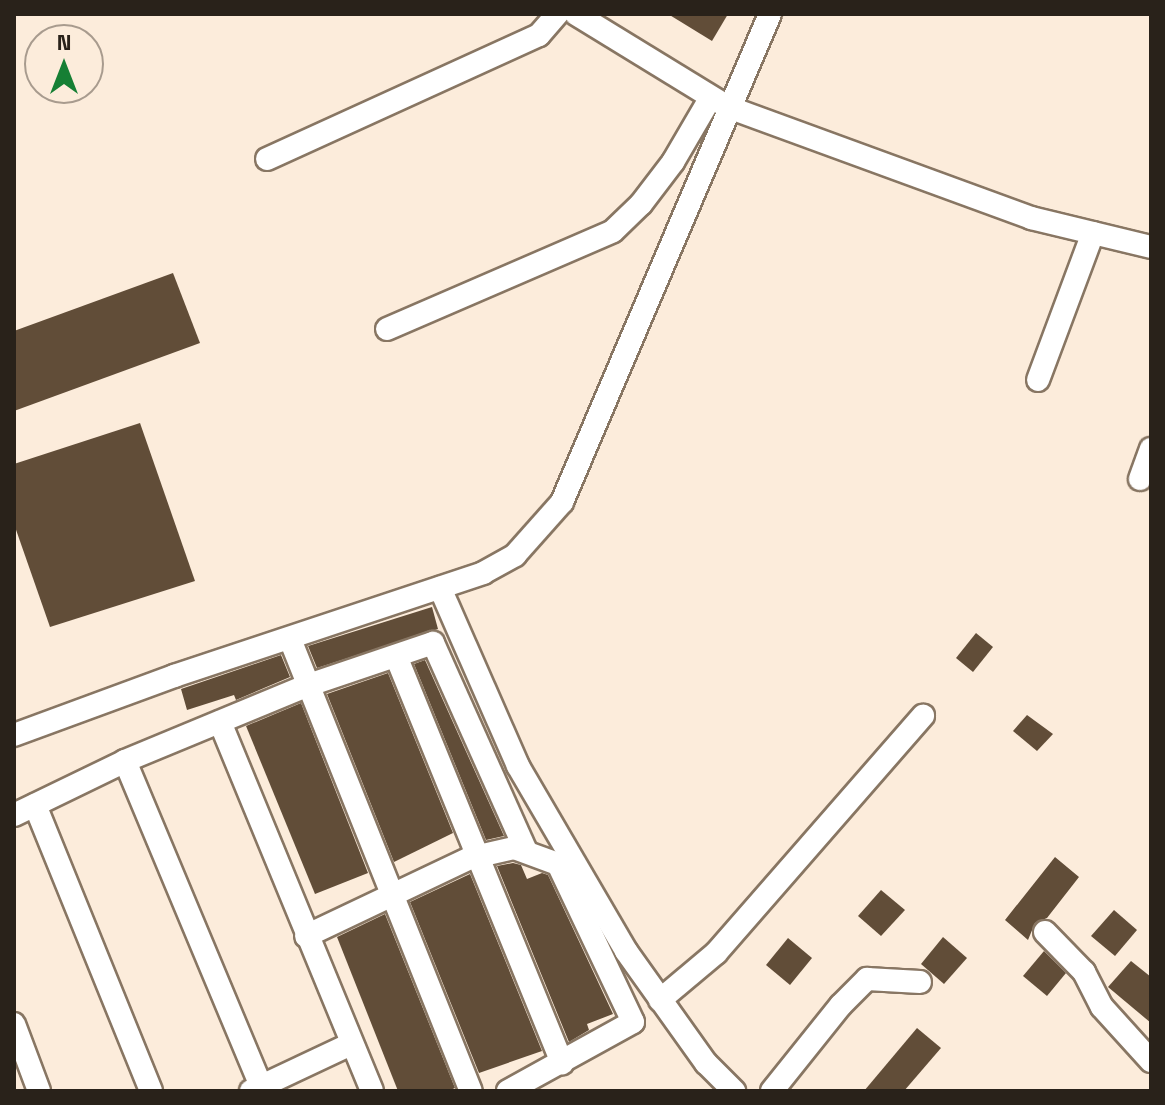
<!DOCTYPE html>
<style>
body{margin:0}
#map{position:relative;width:1165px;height:1105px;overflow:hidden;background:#fcecdb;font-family:"Space Grotesk",sans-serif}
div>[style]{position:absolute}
.building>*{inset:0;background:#614d38}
.roads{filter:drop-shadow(2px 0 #887663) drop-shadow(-2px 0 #887663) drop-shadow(0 2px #887663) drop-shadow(0 -2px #887663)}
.minor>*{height:22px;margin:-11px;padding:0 11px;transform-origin:11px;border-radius:11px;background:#fff}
span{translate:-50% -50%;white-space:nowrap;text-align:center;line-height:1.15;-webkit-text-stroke:8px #fcecdb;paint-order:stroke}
.frame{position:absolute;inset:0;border:16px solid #29221a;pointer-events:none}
.north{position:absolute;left:24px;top:24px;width:80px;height:80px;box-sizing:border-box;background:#fcecdb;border:2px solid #a89b8e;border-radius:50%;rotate:0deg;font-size:22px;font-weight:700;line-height:32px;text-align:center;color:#29221a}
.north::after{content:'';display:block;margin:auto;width:28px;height:36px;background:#167f34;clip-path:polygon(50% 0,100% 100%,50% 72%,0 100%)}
</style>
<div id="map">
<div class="building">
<div style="clip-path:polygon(668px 14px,728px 14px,712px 41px)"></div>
<div style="clip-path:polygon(173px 273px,200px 343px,14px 411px,14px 331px)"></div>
<div style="clip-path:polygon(140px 423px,195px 581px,50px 627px,14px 524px,14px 464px)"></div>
<div style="clip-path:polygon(432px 607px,438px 629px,317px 668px,308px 646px)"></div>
<div style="clip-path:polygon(976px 633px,993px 647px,973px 672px,956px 658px)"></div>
<div style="clip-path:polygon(281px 655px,290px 677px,236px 700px,234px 695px,187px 710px,181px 689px)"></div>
<div style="clip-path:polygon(425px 660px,504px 836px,486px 840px,414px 664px)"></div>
<div style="clip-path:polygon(388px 673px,453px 833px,394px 862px,327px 694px)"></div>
<div style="clip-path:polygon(301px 703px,368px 873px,315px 894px,246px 726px)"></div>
<div style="clip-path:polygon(1027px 715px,1053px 734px,1037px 751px,1013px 731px)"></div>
<div style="clip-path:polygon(1055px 857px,1079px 877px,1047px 918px,1035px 923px,1028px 940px,1005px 920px)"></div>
<div style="clip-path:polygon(513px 863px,521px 865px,527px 879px,542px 873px,548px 875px,613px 1014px,587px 1024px,589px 1030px,569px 1042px,497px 866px)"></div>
<div style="clip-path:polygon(470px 874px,542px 1051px,479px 1073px,410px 902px)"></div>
<div style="clip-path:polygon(881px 890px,905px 910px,881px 936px,858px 916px)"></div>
<div style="clip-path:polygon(1114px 910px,1137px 930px,1115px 956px,1091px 936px)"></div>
<div style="clip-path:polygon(385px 914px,455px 1088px,448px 1091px,398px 1091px,337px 937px)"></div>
<div style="clip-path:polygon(943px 937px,967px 958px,944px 984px,921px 964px)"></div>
<div style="clip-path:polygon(788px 938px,812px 958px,790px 985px,766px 965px)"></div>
<div style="clip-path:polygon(1044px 951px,1066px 973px,1047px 996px,1023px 976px)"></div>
<div style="clip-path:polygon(1131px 961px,1151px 977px,1151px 1023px,1108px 987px)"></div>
<div style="clip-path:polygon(917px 1028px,941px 1048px,904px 1091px,864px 1091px)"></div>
</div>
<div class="roads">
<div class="minor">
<div style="left:576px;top:14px;width:178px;rotate:31.5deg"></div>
<div style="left:728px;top:107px;width:323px;rotate:20.1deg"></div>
<div style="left:1031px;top:218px;width:123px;rotate:13.6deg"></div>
<div style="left:267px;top:159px;width:299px;rotate:-24.5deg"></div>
<div style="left:539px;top:35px;width:28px;rotate:-49deg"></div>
<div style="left:387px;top:329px;width:246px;rotate:-23.4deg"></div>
<div style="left:613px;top:231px;width:39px;rotate:-44deg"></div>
<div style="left:641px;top:204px;width:53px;rotate:-52.7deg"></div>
<div style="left:673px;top:162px;width:75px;rotate:-59.7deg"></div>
<div style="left:1038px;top:380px;width:157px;rotate:-69.5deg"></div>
<div style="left:1140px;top:479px;width:32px;rotate:-70deg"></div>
<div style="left:440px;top:588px;width:194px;rotate:66.3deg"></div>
<div style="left:518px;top:766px;width:214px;rotate:59.7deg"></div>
<div style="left:626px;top:951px;width:138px;rotate:54.5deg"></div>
<div style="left:706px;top:1063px;width:40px;rotate:45deg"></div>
<div style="left:290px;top:639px;width:487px;rotate:68.2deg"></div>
<div style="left:396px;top:656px;width:440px;rotate:67.8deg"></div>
<div style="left:220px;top:722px;width:399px;rotate:67.6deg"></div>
<div style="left:14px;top:735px;width:171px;rotate:-20.2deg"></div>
<div style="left:174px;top:676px;width:326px;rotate:-18.4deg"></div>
<div style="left:483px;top:573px;width:37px;rotate:-29deg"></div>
<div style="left:515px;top:555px;width:71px;rotate:-48.4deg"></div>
<div style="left:562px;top:502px;width:530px;rotate:-66.91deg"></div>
<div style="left:125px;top:761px;width:358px;rotate:67.3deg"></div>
<div style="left:35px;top:805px;width:309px;rotate:67.9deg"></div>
<div style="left:14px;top:815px;width:123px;rotate:-25.9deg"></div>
<div style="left:125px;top:761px;width:196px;rotate:-22.5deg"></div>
<div style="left:306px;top:686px;width:134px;rotate:-18.7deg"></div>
<div style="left:433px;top:643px;width:228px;rotate:65.9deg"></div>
<div style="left:1045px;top:932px;width:56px;rotate:45.7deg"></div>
<div style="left:1084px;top:972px;width:39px;rotate:63deg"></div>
<div style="left:1102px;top:1007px;width:73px;rotate:47.8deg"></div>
<div style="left:306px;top:936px;width:182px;rotate:-25.4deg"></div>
<div style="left:470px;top:858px;width:45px;rotate:-12.8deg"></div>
<div style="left:514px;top:848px;width:47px;rotate:20deg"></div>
<div style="left:558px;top:864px;width:175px;rotate:64.6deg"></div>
<div style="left:633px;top:1022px;width:143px;rotate:151.1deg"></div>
<div style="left:660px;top:1000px;width:73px;rotate:-40deg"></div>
<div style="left:716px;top:953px;width:315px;rotate:-48.9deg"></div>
<div style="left:14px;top:1024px;width:72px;rotate:69.5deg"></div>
<div style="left:251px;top:1091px;width:110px;rotate:-25.2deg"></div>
<div style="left:772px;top:1091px;width:110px;rotate:-51.3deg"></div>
<div style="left:841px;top:1005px;width:37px;rotate:-45deg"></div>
<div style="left:867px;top:979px;width:53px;rotate:3.2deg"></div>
</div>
</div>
<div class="frame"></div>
<div class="north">N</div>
</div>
